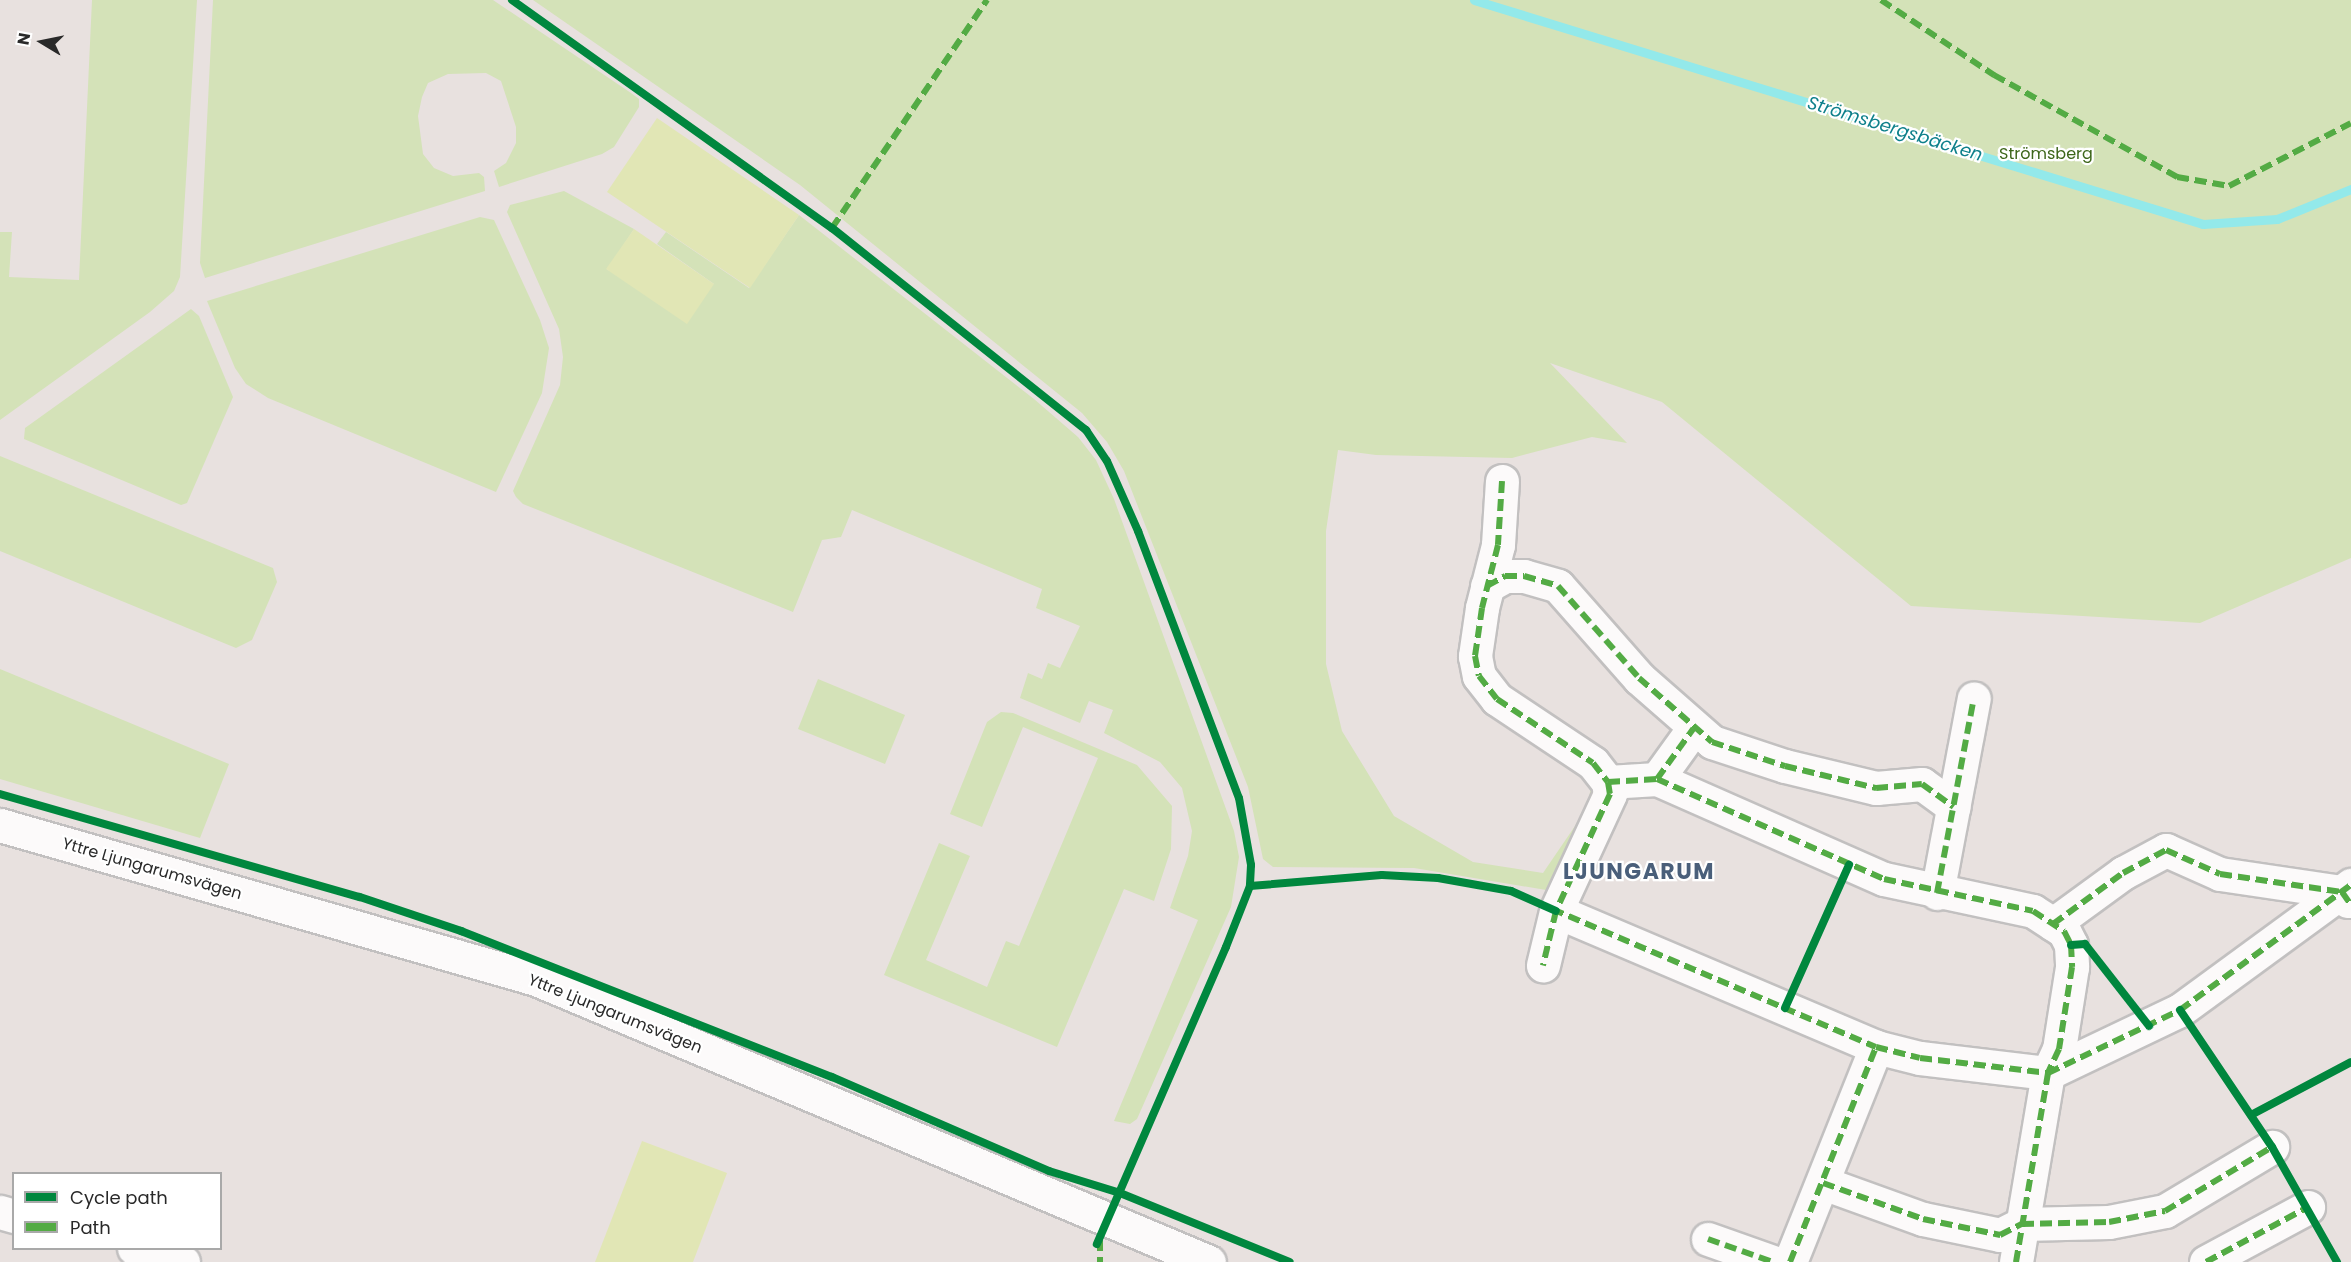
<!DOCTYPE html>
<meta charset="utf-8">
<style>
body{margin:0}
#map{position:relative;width:2351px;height:1262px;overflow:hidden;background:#e8e1df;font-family:Poppins,sans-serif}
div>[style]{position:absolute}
.green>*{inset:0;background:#d4e2b8}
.pitch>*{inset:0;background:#e1e6b5}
.stream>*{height:9px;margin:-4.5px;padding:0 4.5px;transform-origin:4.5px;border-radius:4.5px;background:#93e9ea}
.roads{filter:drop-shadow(2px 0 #c2c0c0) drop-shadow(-2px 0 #c2c0c0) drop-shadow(0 2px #c2c0c0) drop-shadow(0 -2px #c2c0c0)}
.minor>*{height:33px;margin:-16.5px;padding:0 16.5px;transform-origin:16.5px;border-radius:16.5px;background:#fcfafa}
.quiet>*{height:6px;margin-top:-3px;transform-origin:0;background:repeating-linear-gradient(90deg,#53ab44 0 12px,transparent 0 18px)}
.cycleway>*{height:8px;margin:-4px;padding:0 4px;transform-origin:4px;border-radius:4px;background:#00873e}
span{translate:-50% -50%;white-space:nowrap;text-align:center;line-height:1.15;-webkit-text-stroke:4.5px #fff;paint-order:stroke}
.park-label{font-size:16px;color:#3d661a}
.street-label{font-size:16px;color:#292929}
.water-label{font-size:18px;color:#0e808b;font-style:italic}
.district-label{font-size:22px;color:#4a5f7a;font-weight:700;letter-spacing:1.5px}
.legend{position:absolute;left:12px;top:1172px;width:210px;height:78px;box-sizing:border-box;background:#fff;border:2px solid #a9a9a9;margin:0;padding:8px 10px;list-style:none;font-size:18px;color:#292929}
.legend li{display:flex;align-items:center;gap:12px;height:30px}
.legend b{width:30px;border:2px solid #a9a9a9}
.north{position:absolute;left:12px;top:12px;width:60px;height:60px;-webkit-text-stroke:4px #fff;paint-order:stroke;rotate:280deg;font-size:16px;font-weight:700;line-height:24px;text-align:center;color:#292929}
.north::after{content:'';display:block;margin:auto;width:21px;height:27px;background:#292929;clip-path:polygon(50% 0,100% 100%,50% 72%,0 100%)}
</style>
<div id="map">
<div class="green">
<div style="clip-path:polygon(92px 0,197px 0,180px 277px,174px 291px,150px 312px,0 420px,0 232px,12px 232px,9px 277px,79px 280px)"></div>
<div style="clip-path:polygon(213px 0,493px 0,631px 93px,639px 99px,639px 107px,614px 147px,602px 154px,499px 187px,494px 171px,506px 163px,516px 143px,516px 127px,501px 81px,486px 73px,448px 74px,428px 83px,422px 97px,418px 116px,423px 154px,434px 168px,453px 176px,479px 173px,484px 177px,485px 191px,205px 278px,200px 263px)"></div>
<div style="clip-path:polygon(533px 0,2351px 0,2351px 558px,2200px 623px,1911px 606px,1662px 402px,1550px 363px,1627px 443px,1592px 437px,1512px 458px,1376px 455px,1338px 450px,1326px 531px,1326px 664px,1342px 731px,1394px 816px,1473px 862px,1543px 873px,1575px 826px,1588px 803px,1591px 787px,1596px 784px,1552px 891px,1414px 868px,1273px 867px,1263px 859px,1248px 787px,1124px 471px,1107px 442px,1082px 413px,800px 185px)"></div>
<div style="clip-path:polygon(564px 191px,634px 229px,607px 270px,714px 284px,657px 244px,666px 232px,749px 288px,799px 215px,1034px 399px,1078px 437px,1096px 460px,1114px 499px,1234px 831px,1239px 857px,1231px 907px,1137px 1119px,1130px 1124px,1114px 1121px,1198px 920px,1170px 908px,1188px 856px,1192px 831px,1182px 788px,1160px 762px,1104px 733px,1113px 710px,1089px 701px,1080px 723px,1020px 698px,1028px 673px,1042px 679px,1048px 663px,1060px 668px,1080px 626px,1036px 608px,1042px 589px,852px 510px,841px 537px,822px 540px,793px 612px,523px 504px,516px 497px,513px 491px,560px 385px,563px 357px,559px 329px,507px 212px,510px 205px)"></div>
<div style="clip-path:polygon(480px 217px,494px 220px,540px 320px,549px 348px,542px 393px,496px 492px,268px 398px,246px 384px,235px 368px,207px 301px)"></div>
<div style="clip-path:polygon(191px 309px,199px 316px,233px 397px,187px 503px,181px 505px,24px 439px,25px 428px)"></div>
<div style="clip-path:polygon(0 456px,273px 568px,277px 582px,252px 640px,236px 648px,0 551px)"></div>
<div style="clip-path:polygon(0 669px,229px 764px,200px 838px,0 779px)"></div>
<div style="clip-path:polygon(818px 679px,905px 715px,885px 764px,798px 729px)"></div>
<div style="clip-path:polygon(1001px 712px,1013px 713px,1137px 765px,1172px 806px,1171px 849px,1154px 901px,1124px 889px,1057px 1047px,884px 975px,939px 843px,970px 856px,926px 960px,987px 987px,1006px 941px,1019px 946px,1098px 758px,1023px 727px,982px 827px,950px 814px,987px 722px)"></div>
</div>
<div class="pitch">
<div style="clip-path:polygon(657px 118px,799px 215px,750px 288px,607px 192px)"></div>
<div style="clip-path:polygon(634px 229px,714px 284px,687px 324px,606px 269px)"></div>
<div style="clip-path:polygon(642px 1141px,727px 1173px,693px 1262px,595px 1262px)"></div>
</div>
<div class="stream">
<div style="left:1474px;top:0;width:763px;rotate:17.08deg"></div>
<div style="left:2203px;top:224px;width:74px;rotate:-3.9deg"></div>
<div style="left:2277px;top:219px;width:80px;rotate:-22.1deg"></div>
</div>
<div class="roads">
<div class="minor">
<div style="left:1502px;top:481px;width:64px;rotate:93.6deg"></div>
<div style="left:1498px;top:545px;width:65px;rotate:104.3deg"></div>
<div style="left:1482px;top:608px;width:49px;rotate:98.3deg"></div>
<div style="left:1475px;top:656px;width:20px;rotate:79deg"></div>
<div style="left:1479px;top:676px;width:29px;rotate:52deg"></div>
<div style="left:1497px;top:699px;width:115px;rotate:33.7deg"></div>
<div style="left:1593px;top:763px;width:24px;rotate:52deg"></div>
<div style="left:1608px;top:782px;width:12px;rotate:81deg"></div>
<div style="left:1610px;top:794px;width:129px;rotate:114.8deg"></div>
<div style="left:1556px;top:911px;width:56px;rotate:103.5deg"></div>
<div style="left:1487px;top:586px;width:21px;rotate:-29deg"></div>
<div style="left:1505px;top:576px;width:19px"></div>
<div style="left:1524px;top:576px;width:35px;rotate:16deg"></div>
<div style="left:1558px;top:586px;width:123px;rotate:48.6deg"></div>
<div style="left:1639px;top:678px;width:97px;rotate:41.2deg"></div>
<div style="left:1712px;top:742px;width:77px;rotate:18.2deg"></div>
<div style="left:1785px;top:766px;width:94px;rotate:13.6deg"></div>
<div style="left:1876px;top:788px;width:46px;rotate:-5deg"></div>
<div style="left:1922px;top:784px;width:39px;rotate:36deg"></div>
<div style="left:1657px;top:779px;width:62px;rotate:-54.2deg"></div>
<div style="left:1608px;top:782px;width:49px;rotate:-3.5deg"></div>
<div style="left:1657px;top:779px;width:248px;rotate:23.8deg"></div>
<div style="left:1884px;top:879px;width:152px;rotate:12.1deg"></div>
<div style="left:2033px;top:911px;width:37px;rotate:33deg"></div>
<div style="left:2064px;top:931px;width:16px;rotate:63deg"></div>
<div style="left:2071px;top:945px;width:22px;rotate:87deg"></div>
<div style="left:2072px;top:967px;width:83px;rotate:99deg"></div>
<div style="left:2059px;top:1049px;width:26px;rotate:115deg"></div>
<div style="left:2048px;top:1073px;width:192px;rotate:99.6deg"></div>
<div style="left:0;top:825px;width:558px;rotate:16.03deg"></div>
<div style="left:536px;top:979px;width:730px;rotate:22.81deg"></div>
<div style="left:1937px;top:893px;width:198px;rotate:-79.3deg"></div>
<div style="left:1556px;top:911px;width:348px;rotate:23deg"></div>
<div style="left:1876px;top:1047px;width:45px;rotate:14deg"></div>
<div style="left:1920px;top:1058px;width:129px;rotate:6.7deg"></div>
<div style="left:2048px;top:1073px;width:146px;rotate:-25.5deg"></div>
<div style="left:2180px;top:1010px;width:212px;rotate:-36.2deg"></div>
<div style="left:2053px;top:924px;width:87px;rotate:-36.1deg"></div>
<div style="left:2123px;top:873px;width:49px;rotate:-28.1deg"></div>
<div style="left:2166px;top:850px;width:59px;rotate:24deg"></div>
<div style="left:2220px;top:874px;width:123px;rotate:8.4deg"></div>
<div style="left:2342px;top:892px;width:11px;rotate:56deg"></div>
<div style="left:1823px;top:1183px;width:106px;rotate:19.8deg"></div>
<div style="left:1923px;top:1219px;width:79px;rotate:11.7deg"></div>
<div style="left:2000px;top:1235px;width:25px;rotate:-27deg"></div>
<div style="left:2022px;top:1224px;width:87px;rotate:-1.3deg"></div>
<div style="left:2109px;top:1222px;width:57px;rotate:-11.1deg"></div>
<div style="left:2165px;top:1211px;width:125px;rotate:-30.9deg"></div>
<div style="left:0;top:1212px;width:15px;rotate:16deg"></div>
<div style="left:1708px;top:1239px;width:69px;rotate:19.5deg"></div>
<div style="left:134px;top:1248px;width:51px;rotate:15.9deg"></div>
<div style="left:1790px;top:1262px;width:232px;rotate:-68.2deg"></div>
<div style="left:2206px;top:1262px;width:116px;rotate:-28.3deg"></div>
</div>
</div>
<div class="quiet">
<div style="left:1881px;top:0;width:136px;rotate:33.6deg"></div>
<div style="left:1994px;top:75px;width:210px;rotate:29.1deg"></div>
<div style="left:2177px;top:177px;width:53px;rotate:9.8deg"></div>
<div style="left:2229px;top:186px;width:137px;rotate:-27.3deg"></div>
<div style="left:832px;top:228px;width:276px;rotate:-55.8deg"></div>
<div style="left:1502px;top:481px;width:64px;rotate:93.6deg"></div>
<div style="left:1498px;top:545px;width:65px;rotate:104.3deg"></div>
<div style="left:1482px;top:608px;width:49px;rotate:98.3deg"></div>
<div style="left:1475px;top:656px;width:20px;rotate:79deg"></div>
<div style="left:1479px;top:676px;width:29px;rotate:52deg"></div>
<div style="left:1497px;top:699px;width:115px;rotate:33.7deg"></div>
<div style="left:1593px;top:763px;width:24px;rotate:52deg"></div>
<div style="left:1608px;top:782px;width:12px;rotate:81deg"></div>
<div style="left:1610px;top:794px;width:129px;rotate:114.8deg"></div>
<div style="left:1556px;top:911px;width:56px;rotate:103.5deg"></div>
<div style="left:1487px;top:586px;width:21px;rotate:-29deg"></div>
<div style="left:1505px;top:576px;width:19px"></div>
<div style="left:1524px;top:576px;width:35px;rotate:16deg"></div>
<div style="left:1558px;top:586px;width:123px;rotate:48.6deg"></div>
<div style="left:1639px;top:678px;width:97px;rotate:41.2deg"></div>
<div style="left:1712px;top:742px;width:77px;rotate:18.2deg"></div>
<div style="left:1785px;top:766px;width:94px;rotate:13.6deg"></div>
<div style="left:1876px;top:788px;width:46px;rotate:-5deg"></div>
<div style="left:1922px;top:784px;width:39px;rotate:36deg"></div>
<div style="left:1657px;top:779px;width:62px;rotate:-54.2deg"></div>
<div style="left:1608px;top:782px;width:49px;rotate:-3.5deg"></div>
<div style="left:1657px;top:779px;width:248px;rotate:23.8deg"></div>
<div style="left:1884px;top:879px;width:152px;rotate:12.1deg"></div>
<div style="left:2033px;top:911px;width:37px;rotate:33deg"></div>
<div style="left:2064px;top:931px;width:16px;rotate:63deg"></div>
<div style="left:2071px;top:945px;width:22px;rotate:87deg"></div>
<div style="left:2072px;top:967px;width:83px;rotate:99deg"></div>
<div style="left:2059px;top:1049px;width:26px;rotate:115deg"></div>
<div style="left:2048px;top:1073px;width:192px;rotate:99.6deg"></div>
<div style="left:1937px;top:893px;width:198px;rotate:-79.3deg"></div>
<div style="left:1552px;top:909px;width:352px;rotate:23.1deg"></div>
<div style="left:1876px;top:1047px;width:45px;rotate:14deg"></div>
<div style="left:1920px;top:1058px;width:129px;rotate:6.7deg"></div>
<div style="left:2048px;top:1073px;width:146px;rotate:-25.5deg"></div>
<div style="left:2180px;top:1010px;width:212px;rotate:-36.2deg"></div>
<div style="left:2053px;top:924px;width:87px;rotate:-36.1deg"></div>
<div style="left:2123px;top:873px;width:49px;rotate:-28.1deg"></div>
<div style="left:2166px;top:850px;width:59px;rotate:24deg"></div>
<div style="left:2220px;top:874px;width:123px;rotate:8.4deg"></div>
<div style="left:2342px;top:892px;width:16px;rotate:55deg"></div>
<div style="left:1823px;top:1183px;width:106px;rotate:19.8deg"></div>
<div style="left:1923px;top:1219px;width:79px;rotate:11.7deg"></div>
<div style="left:2000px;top:1235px;width:25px;rotate:-27deg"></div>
<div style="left:2022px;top:1224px;width:87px;rotate:-1.3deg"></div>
<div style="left:2109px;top:1222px;width:57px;rotate:-11.1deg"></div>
<div style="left:2165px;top:1211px;width:125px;rotate:-30.9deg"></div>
<div style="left:1100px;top:1239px;width:23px;rotate:90deg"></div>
<div style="left:1708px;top:1239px;width:69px;rotate:19.5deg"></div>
<div style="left:1790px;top:1262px;width:232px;rotate:-68.2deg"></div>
<div style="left:2206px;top:1262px;width:116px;rotate:-28.3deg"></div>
</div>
<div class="cycleway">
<div style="left:512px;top:0;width:393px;rotate:35.5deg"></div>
<div style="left:832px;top:228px;width:325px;rotate:38.5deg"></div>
<div style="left:1086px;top:430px;width:37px;rotate:56deg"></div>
<div style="left:1107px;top:461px;width:77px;rotate:66.1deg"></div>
<div style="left:1138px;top:531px;width:285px;rotate:69.3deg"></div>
<div style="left:1239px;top:798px;width:68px;rotate:79.8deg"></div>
<div style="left:1251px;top:865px;width:21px;rotate:93deg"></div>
<div style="left:1250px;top:886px;width:66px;rotate:111.5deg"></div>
<div style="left:1226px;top:947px;width:324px;rotate:113.5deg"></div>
<div style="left:0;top:794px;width:374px;rotate:16deg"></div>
<div style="left:360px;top:897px;width:107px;rotate:18.6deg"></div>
<div style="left:461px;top:931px;width:399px;rotate:21.5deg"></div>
<div style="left:832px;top:1077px;width:236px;rotate:23.4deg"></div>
<div style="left:1049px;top:1171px;width:74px;rotate:17.2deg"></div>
<div style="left:1120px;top:1193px;width:183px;rotate:22.1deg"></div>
<div style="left:1250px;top:886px;width:132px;rotate:-4.8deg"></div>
<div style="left:1382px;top:875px;width:56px;rotate:3.1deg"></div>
<div style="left:1438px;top:878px;width:74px;rotate:10.1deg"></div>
<div style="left:1511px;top:891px;width:49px;rotate:24deg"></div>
<div style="left:2071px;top:945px;width:14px;rotate:-4deg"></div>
<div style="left:2085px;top:944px;width:104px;rotate:52deg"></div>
<div style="left:1785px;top:1008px;width:157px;rotate:-65.9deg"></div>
<div style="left:2180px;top:1010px;width:165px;rotate:56.1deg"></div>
<div style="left:2272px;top:1147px;width:132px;rotate:60.5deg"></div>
<div style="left:2251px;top:1115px;width:113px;rotate:-27.9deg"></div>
</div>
<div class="park-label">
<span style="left:2046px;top:154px">Strömsberg</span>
</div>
<div class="street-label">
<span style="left:152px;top:869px;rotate:16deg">Yttre Ljungarumsvägen</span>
<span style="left:615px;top:1014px;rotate:22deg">Yttre Ljungarumsvägen</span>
</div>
<div class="water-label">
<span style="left:1895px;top:129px;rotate:17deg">Strömsbergsbäcken</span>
</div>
<div class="district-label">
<span style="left:1639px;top:872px">LJUNGARUM</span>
</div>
<ul class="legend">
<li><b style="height:8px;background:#00873e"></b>Cycle path</li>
<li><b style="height:8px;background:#53ab44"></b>Path</li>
</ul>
<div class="north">N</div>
</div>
